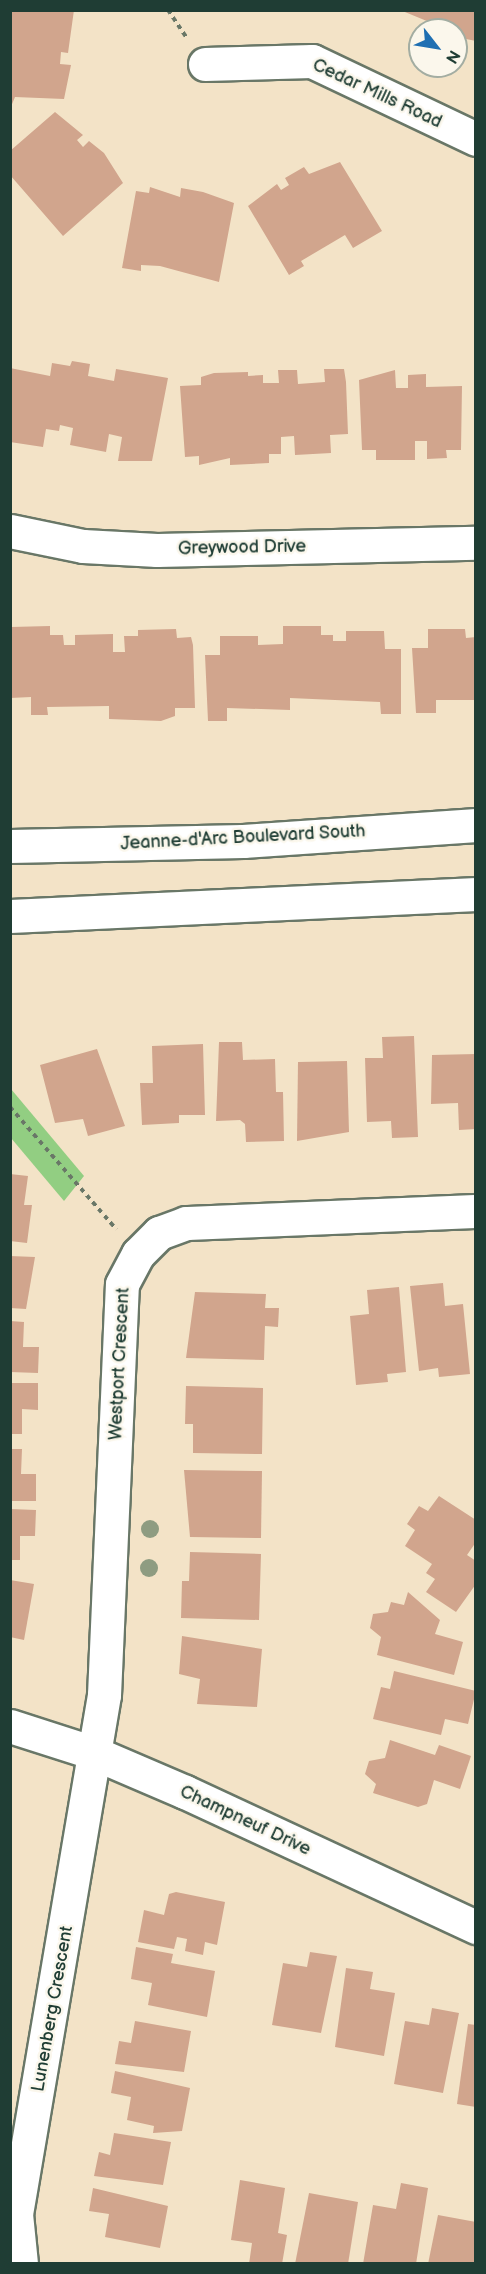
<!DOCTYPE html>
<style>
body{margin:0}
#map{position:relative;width:486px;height:2274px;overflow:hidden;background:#f3e3c7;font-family:"Balsamiq Sans",sans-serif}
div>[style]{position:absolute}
.green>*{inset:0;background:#92ce82}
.building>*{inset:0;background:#d1a58d}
.path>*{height:4px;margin-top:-2px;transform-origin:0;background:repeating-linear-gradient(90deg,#697767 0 4.5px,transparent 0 9px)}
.roads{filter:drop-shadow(2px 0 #697767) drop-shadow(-2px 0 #697767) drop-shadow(0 2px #697767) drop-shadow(0 -2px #697767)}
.minor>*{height:33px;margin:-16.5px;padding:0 16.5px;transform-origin:16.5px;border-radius:16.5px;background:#fff}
.major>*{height:33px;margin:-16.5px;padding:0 16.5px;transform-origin:16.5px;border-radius:16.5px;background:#fff}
.trees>*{width:18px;height:18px;margin:-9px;border-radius:50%;background:#8e9c81}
span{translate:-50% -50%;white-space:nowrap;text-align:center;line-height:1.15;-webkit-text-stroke:5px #fbf7ec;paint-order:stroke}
.street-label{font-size:18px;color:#1f3d34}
.frame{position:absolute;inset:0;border:12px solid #1f3d34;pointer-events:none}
.north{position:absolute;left:408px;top:18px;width:60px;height:60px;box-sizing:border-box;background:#fbf7ec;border:2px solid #a3ada2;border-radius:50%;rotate:121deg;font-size:16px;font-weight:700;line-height:24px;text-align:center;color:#1f3d34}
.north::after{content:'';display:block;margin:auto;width:21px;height:27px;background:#1f6fb2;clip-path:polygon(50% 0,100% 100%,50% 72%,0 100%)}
</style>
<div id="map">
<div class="green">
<div style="clip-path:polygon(11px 1089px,84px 1176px,64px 1201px,11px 1138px)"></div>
</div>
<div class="building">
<div style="clip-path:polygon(10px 10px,74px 10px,68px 53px,61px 52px,60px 64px,71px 65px,64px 99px,15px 97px,10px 109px)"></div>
<div style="clip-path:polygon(400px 10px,476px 10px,476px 41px,456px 37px,456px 30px,448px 30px,452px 23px,443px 19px,439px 26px)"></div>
<div style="clip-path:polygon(55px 112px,83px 135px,77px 140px,83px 147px,89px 141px,104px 153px,123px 183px,63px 236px,10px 175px,10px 151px)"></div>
<div style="clip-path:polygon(340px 162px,382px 231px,353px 248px,345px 235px,301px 261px,304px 266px,289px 275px,248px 206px,277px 184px,281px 190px,289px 185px,285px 178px,304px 167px,309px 174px)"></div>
<div style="clip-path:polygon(150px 187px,180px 197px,181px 188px,203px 192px,234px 203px,219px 282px,160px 266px,141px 265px,141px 271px,122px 268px,136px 191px,149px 193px)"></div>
<div style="clip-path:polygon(72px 361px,90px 364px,88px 376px,114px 381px,116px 369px,168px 378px,152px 461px,118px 461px,122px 437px,109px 434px,106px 452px,70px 445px,73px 428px,60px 425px,59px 431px,46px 429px,43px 447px,10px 442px,10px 368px,50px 376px,52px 363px,70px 366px)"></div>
<div style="clip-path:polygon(324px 369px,344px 369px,346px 382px,348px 434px,330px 435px,331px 453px,295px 455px,294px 436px,281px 437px,281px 454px,269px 454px,269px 463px,230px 465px,230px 458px,199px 465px,199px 456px,185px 457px,180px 386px,201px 385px,201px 377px,214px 373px,248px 372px,248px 376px,263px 375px,263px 383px,279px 383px,278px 370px,297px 370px,298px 384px,325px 382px)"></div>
<div style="clip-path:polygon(395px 370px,396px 388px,408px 388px,408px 375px,426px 374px,426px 387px,462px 386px,461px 450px,446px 450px,447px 458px,427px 459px,427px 441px,415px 441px,415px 460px,376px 460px,376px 450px,362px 450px,359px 380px)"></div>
<div style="clip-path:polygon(50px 626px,50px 635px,63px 635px,64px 645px,75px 645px,75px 635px,113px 634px,113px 652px,125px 652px,124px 636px,138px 636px,138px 630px,176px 629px,177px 638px,191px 637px,193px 645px,195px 708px,175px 708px,175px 716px,161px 721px,109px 719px,109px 706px,47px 707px,48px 715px,31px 715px,31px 697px,10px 698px,11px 627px)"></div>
<div style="clip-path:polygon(283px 626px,321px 626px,321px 635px,333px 635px,333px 641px,346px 641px,346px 631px,384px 631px,385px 649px,401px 649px,401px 714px,381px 714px,380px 702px,290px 698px,290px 710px,227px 708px,227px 721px,208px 721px,205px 655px,220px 655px,220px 636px,258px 636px,258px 645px,283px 644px)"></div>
<div style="clip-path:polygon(428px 629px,465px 629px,466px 638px,476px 637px,476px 700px,436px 700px,436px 713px,416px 713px,412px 648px,428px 648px)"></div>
<div style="clip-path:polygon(414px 1036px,418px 1137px,392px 1138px,391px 1121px,367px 1122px,365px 1058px,383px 1058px,382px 1037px)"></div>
<div style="clip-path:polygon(219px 1042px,242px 1042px,243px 1060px,275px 1059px,276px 1092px,283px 1092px,284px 1141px,246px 1142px,245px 1124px,240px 1120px,216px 1121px)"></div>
<div style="clip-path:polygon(203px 1044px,205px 1115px,179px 1115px,179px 1123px,142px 1125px,140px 1083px,153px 1083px,152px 1046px)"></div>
<div style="clip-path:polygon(97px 1049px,125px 1126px,88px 1136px,83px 1119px,55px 1123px,40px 1065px)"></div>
<div style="clip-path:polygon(476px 1054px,476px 1129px,459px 1130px,458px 1103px,431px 1104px,432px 1055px)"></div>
<div style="clip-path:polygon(347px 1061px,349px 1132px,297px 1141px,298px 1062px)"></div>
<div style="clip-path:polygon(10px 1174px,28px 1176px,24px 1205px,32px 1205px,27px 1243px,10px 1241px)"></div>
<div style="clip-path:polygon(10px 1256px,35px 1257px,26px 1309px,10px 1308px)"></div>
<div style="clip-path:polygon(443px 1283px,445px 1306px,463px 1304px,470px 1374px,439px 1377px,438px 1368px,419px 1371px,410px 1286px)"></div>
<div style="clip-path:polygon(399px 1287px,406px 1372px,387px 1374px,388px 1382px,356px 1385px,350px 1316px,369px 1314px,367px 1290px)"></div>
<div style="clip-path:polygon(195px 1292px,266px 1294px,265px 1308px,279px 1308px,278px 1327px,265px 1326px,264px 1360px,186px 1358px)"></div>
<div style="clip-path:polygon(10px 1321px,24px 1322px,23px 1347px,39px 1347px,38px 1373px,10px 1372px)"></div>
<div style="clip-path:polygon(10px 1383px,38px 1383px,38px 1410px,22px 1409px,22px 1434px,10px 1434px)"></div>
<div style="clip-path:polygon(186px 1386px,263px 1388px,262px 1454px,193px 1453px,193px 1424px,185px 1424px)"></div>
<div style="clip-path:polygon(10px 1449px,22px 1449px,21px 1474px,36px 1474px,36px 1501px,10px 1501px)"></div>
<div style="clip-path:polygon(184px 1470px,262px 1471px,261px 1538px,190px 1537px)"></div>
<div style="clip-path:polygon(439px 1496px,476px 1520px,476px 1542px,467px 1555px,476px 1561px,476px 1584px,456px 1612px,426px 1592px,435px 1579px,426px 1573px,432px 1564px,405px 1546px,415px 1530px,407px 1524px,419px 1506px,428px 1511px)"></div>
<div style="clip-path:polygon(10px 1509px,36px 1510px,35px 1536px,20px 1536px,20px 1560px,10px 1560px)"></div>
<div style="clip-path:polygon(190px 1552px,261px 1554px,259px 1620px,181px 1618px,182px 1581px,189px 1581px)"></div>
<div style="clip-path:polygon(10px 1580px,34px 1584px,24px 1640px,10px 1637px)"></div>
<div style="clip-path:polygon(408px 1592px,440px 1620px,435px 1634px,463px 1642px,454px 1675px,377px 1655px,381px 1637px,370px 1628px,373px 1614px,388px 1612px,391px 1602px,404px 1605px)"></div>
<div style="clip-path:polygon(182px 1636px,262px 1649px,257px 1707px,197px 1704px,200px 1679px,179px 1674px)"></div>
<div style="clip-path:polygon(394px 1671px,476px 1691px,468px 1724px,445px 1719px,441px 1735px,373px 1719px,381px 1687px,390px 1689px)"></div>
<div style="clip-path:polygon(390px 1740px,435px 1755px,439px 1745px,471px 1756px,460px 1789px,434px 1780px,427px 1804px,418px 1807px,373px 1793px,376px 1784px,365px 1774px,369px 1761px,385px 1758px)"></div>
<div style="clip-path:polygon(176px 1892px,225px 1902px,217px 1945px,205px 1942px,203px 1955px,185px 1951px,187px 1939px,177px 1937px,174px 1949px,138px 1942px,144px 1910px,164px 1915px,169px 1894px)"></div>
<div style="clip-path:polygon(136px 1947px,173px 1954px,171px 1963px,215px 1971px,207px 2017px,148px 2005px,152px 1983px,131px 1979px)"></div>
<div style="clip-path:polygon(310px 1952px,337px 1956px,321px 2033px,272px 2025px,283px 1963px,307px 1967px)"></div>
<div style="clip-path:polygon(346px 1968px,373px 1972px,370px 1989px,395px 1993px,384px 2056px,335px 2047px)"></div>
<div style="clip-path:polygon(432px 2008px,459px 2013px,443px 2093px,394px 2084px,405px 2021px,429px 2025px)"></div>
<div style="clip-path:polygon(135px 2021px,191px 2031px,184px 2072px,115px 2064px,119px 2041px,131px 2043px)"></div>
<div style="clip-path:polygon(468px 2024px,476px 2025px,476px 2107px,457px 2104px)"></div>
<div style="clip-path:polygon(115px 2071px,190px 2088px,182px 2131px,153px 2133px,154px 2126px,127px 2120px,131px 2097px,111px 2093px)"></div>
<div style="clip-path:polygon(114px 2133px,171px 2142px,163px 2185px,94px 2176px,99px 2152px,110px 2155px)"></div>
<div style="clip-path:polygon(240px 2180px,285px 2188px,278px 2233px,287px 2235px,282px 2264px,249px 2264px,252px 2243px,231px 2240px)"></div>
<div style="clip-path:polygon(401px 2183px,428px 2188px,416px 2264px,363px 2264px,373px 2205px,396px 2209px)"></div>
<div style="clip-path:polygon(93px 2188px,168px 2206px,160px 2248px,105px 2237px,109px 2214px,89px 2211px)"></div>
<div style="clip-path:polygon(309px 2193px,358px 2202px,348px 2264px,295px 2264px)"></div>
<div style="clip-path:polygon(438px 2215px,476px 2222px,476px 2264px,428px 2264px)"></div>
</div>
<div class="path">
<div style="left:168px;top:10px;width:32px;rotate:56deg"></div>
<div style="left:10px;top:1107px;width:162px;rotate:49deg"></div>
</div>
<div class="roads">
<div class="minor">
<div style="left:205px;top:64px;width:107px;rotate:-1.6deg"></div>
<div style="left:312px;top:61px;width:182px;rotate:25.4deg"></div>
<div style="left:10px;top:531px;width:75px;rotate:11.6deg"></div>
<div style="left:83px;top:546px;width:74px;rotate:3.1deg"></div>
<div style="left:157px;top:550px;width:319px;rotate:-1.3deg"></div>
<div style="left:10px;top:1726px;width:88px;rotate:17.8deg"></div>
<div style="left:94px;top:1753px;width:99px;rotate:23.2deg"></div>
<div style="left:185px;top:1792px;width:321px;rotate:24.9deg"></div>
<div style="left:21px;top:2264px;width:50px;rotate:-95.7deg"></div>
<div style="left:16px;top:2214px;width:526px;rotate:-80.38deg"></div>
<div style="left:104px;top:1695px;width:411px;rotate:-87.5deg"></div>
<div style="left:122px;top:1284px;width:34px;rotate:-62deg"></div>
<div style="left:138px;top:1254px;width:30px;rotate:-45deg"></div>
<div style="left:159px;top:1233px;width:29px;rotate:-20deg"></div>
<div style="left:186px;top:1223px;width:290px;rotate:-2.4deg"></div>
</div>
<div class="major">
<div style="left:10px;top:846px;width:233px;rotate:-1.2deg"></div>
<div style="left:243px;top:841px;width:234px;rotate:-3.9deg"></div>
<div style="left:10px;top:916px;width:467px;rotate:-2.7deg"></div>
</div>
</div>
<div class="trees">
<div style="left:150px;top:1529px"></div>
<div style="left:149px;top:1568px"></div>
</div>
<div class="street-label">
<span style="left:377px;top:94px;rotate:25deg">Cedar Mills Road</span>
<span style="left:242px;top:548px;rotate:-1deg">Greywood Drive</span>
<span style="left:243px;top:838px;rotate:-3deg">Jeanne-d'Arc Boulevard South</span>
<span style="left:120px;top:1364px;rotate:-87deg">Westport Crescent</span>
<span style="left:245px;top:1821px;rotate:25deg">Champneuf Drive</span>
<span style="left:53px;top:2009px;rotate:-80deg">Lunenberg Crescent</span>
</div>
<div class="frame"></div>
<div class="north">N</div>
</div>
